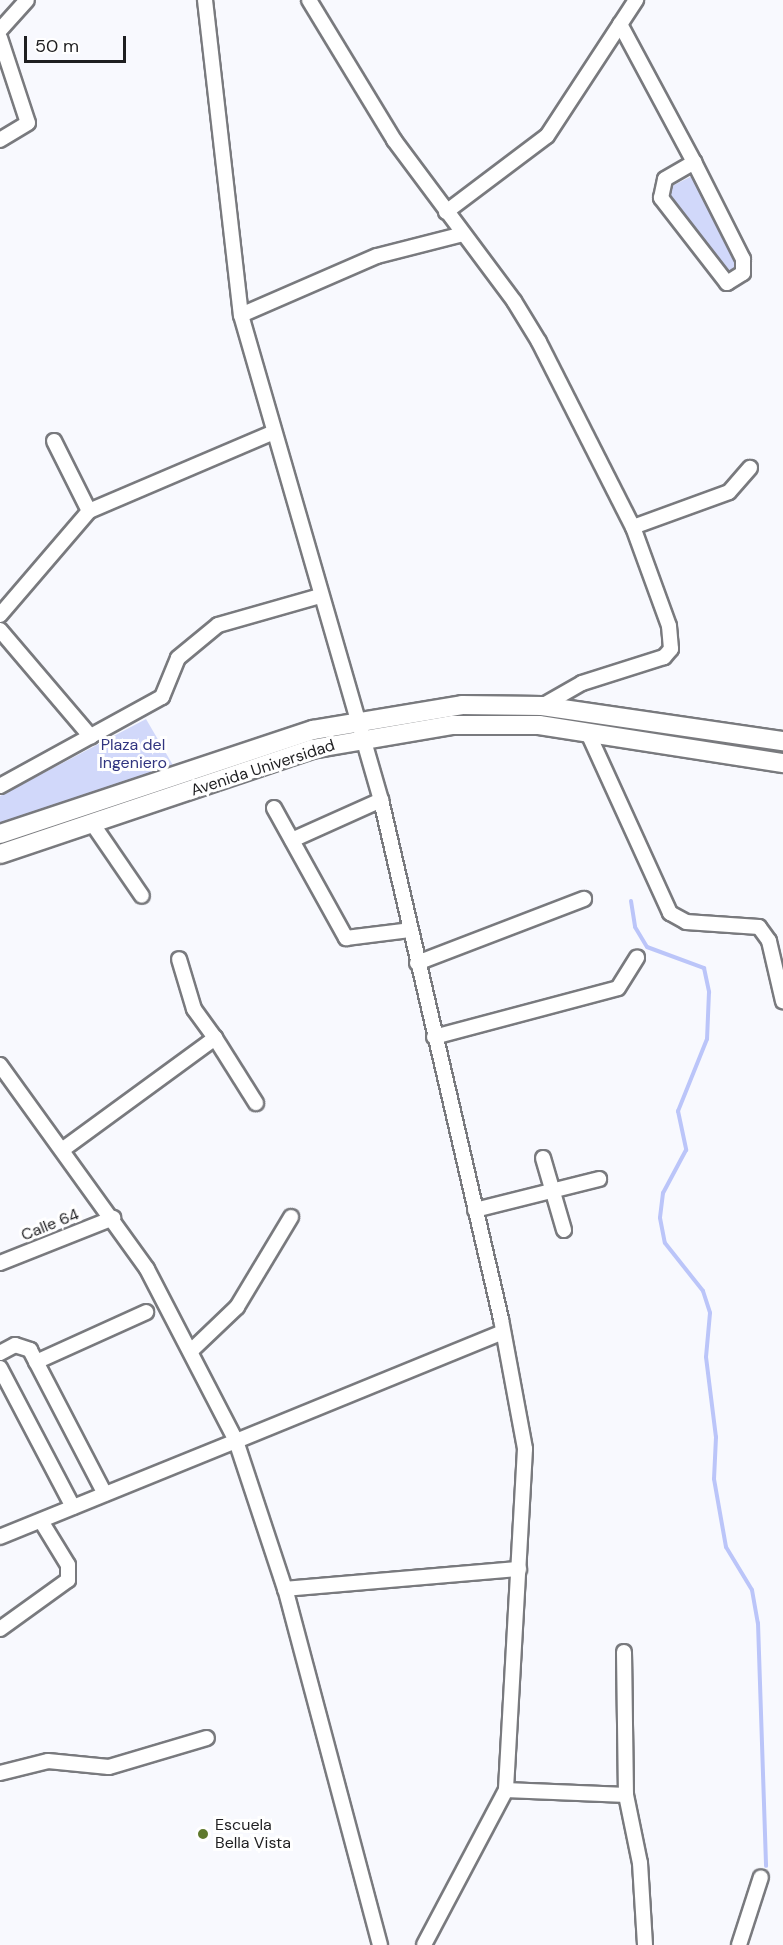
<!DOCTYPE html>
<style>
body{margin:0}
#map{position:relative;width:783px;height:1945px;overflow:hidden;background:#f8f9fe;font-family:"DM Sans",sans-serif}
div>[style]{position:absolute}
.green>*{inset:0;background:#d1d8fa}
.stream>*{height:4px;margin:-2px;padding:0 2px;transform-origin:2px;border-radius:2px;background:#bbc5f9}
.roads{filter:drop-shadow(2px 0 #797a7e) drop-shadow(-2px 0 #797a7e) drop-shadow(0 2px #797a7e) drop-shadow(0 -2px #797a7e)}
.minor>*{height:14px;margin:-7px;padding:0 7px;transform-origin:7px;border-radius:7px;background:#fff}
.tertiary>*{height:18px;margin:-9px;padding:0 9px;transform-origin:9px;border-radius:9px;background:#fff}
.dots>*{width:16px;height:16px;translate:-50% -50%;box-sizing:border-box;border:3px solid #fff;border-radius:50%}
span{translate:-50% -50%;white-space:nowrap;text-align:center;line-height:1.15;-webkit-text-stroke:6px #fff;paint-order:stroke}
.park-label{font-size:16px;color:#313580}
.street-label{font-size:16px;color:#1f1f21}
.poi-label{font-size:16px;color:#1f1f21}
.left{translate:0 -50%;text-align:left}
.scale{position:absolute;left:24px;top:36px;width:102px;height:27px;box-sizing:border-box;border:3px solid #1f1f21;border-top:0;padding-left:8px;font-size:18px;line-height:21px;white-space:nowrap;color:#1f1f21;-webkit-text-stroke:4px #fff;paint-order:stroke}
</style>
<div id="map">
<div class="green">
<div style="clip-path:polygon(692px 176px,737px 265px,726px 275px,664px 190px)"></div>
<div style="clip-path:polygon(146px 719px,174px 767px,0 827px,0 796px)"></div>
</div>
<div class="stream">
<div style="left:631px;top:901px;width:26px;rotate:81deg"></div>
<div style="left:635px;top:927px;width:23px;rotate:59deg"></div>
<div style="left:647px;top:947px;width:61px;rotate:20.2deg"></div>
<div style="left:704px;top:968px;width:25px;rotate:78deg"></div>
<div style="left:709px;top:992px;width:47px;rotate:92.4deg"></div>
<div style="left:707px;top:1039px;width:78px;rotate:111.9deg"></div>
<div style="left:678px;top:1111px;width:40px;rotate:78deg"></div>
<div style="left:686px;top:1150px;width:49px;rotate:118.1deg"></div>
<div style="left:663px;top:1193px;width:25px;rotate:97deg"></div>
<div style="left:660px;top:1218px;width:25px;rotate:79deg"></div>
<div style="left:665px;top:1243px;width:61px;rotate:51.6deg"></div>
<div style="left:703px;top:1291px;width:23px;rotate:72deg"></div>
<div style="left:710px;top:1313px;width:44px;rotate:95.2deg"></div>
<div style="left:706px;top:1357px;width:81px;rotate:82.9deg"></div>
<div style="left:716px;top:1437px;width:42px;rotate:92.7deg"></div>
<div style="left:714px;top:1479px;width:69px;rotate:80deg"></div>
<div style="left:726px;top:1547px;width:50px;rotate:58.8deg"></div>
<div style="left:752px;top:1590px;width:34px;rotate:80deg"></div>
<div style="left:758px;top:1623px;width:243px;rotate:88.1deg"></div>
</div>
<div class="roads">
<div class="minor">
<div style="left:205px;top:0;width:317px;rotate:83.5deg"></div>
<div style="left:241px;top:315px;width:505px;rotate:73.9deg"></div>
<div style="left:381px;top:800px;width:533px;rotate:76.98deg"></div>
<div style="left:501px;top:1319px;width:132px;rotate:79.5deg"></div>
<div style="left:525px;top:1449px;width:342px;rotate:93.2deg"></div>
<div style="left:506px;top:1790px;width:175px;rotate:117.9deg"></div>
<div style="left:309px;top:0;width:164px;rotate:58.7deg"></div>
<div style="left:394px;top:140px;width:201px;rotate:53.3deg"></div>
<div style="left:514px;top:301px;width:48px;rotate:58.6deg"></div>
<div style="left:539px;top:342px;width:208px;rotate:63.1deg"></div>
<div style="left:633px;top:527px;width:105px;rotate:70deg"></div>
<div style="left:669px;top:626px;width:23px;rotate:85deg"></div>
<div style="left:671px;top:649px;width:11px;rotate:131deg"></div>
<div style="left:664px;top:657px;width:86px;rotate:162.4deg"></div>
<div style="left:582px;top:683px;width:46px;rotate:150.1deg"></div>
<div style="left:620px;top:24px;width:157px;rotate:61.8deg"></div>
<div style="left:694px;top:162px;width:109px;rotate:63.2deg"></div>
<div style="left:743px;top:259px;width:14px;rotate:90deg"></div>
<div style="left:743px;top:273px;width:19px;rotate:148deg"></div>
<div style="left:727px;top:283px;width:108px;rotate:-127.8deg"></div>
<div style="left:661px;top:198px;width:19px;rotate:-78deg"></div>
<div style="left:665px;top:179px;width:34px;rotate:-30deg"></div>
<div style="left:0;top:30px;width:40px;rotate:-48deg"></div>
<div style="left:0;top:38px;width:89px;rotate:71.8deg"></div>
<div style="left:28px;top:123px;width:33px;rotate:149deg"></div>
<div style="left:446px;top:212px;width:126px;rotate:-37deg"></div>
<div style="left:547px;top:136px;width:163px;rotate:-56.8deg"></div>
<div style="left:241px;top:315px;width:148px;rotate:-23.5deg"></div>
<div style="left:377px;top:256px;width:89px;rotate:-14.3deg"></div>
<div style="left:54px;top:441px;width:78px;rotate:63.4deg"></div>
<div style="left:633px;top:527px;width:102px;rotate:-20deg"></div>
<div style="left:729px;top:492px;width:32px;rotate:-49deg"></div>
<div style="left:0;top:615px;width:137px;rotate:-49.4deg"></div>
<div style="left:89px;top:511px;width:199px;rotate:-23.1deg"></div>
<div style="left:0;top:630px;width:140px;rotate:49.6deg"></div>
<div style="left:588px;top:733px;width:198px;rotate:65.5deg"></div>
<div style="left:670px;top:913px;width:18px;rotate:29deg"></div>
<div style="left:686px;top:922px;width:73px;rotate:3.9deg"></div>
<div style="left:759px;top:927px;width:17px;rotate:54deg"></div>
<div style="left:769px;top:941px;width:62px;rotate:76.9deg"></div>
<div style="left:0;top:786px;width:185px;rotate:-28.8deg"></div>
<div style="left:162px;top:697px;width:42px;rotate:-67.7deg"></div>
<div style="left:178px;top:658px;width:52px;rotate:-39.5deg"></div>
<div style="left:218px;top:625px;width:106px;rotate:-15.9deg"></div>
<div style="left:274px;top:808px;width:149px;rotate:61deg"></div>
<div style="left:346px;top:938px;width:64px;rotate:-7.1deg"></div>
<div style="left:92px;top:823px;width:88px;rotate:55.6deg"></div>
<div style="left:292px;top:840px;width:98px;rotate:-24.2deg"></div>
<div style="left:417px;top:963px;width:179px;rotate:-21deg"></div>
<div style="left:434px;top:1037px;width:190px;rotate:-14.9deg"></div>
<div style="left:618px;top:988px;width:36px;rotate:-58deg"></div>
<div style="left:215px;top:1038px;width:77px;rotate:57.8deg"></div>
<div style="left:0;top:1065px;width:251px;rotate:54.2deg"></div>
<div style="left:147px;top:1269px;width:194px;rotate:62.6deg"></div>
<div style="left:236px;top:1441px;width:255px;rotate:157.9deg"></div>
<div style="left:62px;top:1150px;width:190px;rotate:-36.2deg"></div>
<div style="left:215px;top:1038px;width:36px;rotate:-126deg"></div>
<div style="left:194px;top:1009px;width:52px;rotate:-106.7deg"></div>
<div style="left:543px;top:1158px;width:75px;rotate:73.7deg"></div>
<div style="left:475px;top:1210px;width:128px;rotate:-14deg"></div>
<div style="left:0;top:1263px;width:122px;rotate:-21.7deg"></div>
<div style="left:193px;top:1349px;width:61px;rotate:-43.7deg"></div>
<div style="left:237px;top:1307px;width:105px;rotate:-59deg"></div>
<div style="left:0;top:1353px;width:17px;rotate:-28deg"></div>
<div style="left:15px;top:1345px;width:16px;rotate:18deg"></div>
<div style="left:30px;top:1350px;width:162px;rotate:62.5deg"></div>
<div style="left:36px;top:1362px;width:121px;rotate:-24.4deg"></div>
<div style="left:0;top:1368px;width:157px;rotate:62.3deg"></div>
<div style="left:285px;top:1589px;width:235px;rotate:-4.9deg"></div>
<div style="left:0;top:1629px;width:84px;rotate:-35.8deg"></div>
<div style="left:68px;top:1580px;width:15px;rotate:-90deg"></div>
<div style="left:68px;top:1565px;width:52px;rotate:-121.5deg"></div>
<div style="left:624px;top:1652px;width:143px;rotate:89.2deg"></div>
<div style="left:626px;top:1795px;width:69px;rotate:78.4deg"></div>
<div style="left:640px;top:1863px;width:82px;rotate:86.5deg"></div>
<div style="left:0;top:1773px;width:49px;rotate:-14deg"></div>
<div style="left:48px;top:1761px;width:61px;rotate:5.6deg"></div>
<div style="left:109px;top:1767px;width:102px;rotate:-16.5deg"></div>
<div style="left:506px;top:1790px;width:120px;rotate:2.4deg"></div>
<div style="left:380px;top:1945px;width:368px;rotate:-104.9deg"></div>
<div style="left:285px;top:1589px;width:156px;rotate:-108.3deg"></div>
<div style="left:236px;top:1441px;width:288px;rotate:-22.2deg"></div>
<div style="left:739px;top:1945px;width:71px;rotate:-72.1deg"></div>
</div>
<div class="tertiary">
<div style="left:0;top:834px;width:330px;rotate:-18.4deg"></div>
<div style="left:313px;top:730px;width:151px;rotate:-9.5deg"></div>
<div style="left:462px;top:705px;width:80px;rotate:0.7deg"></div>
<div style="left:542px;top:706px;width:244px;rotate:8.3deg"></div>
<div style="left:0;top:854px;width:329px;rotate:-18.6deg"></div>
<div style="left:312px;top:749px;width:143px;rotate:-9.7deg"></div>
<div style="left:453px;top:725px;width:86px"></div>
<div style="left:539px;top:725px;width:247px;rotate:8.9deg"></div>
</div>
</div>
<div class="dots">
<div style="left:203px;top:1834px;background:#5f792d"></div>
</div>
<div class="park-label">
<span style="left:133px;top:754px">Plaza del<br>Ingeniero</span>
</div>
<div class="street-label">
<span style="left:263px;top:768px;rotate:-18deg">Avenida Universidad</span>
<span style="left:50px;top:1225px;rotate:-22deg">Calle 64</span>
</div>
<div class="poi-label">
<span class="left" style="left:215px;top:1834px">Escuela<br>Bella Vista</span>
</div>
<div class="scale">50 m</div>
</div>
